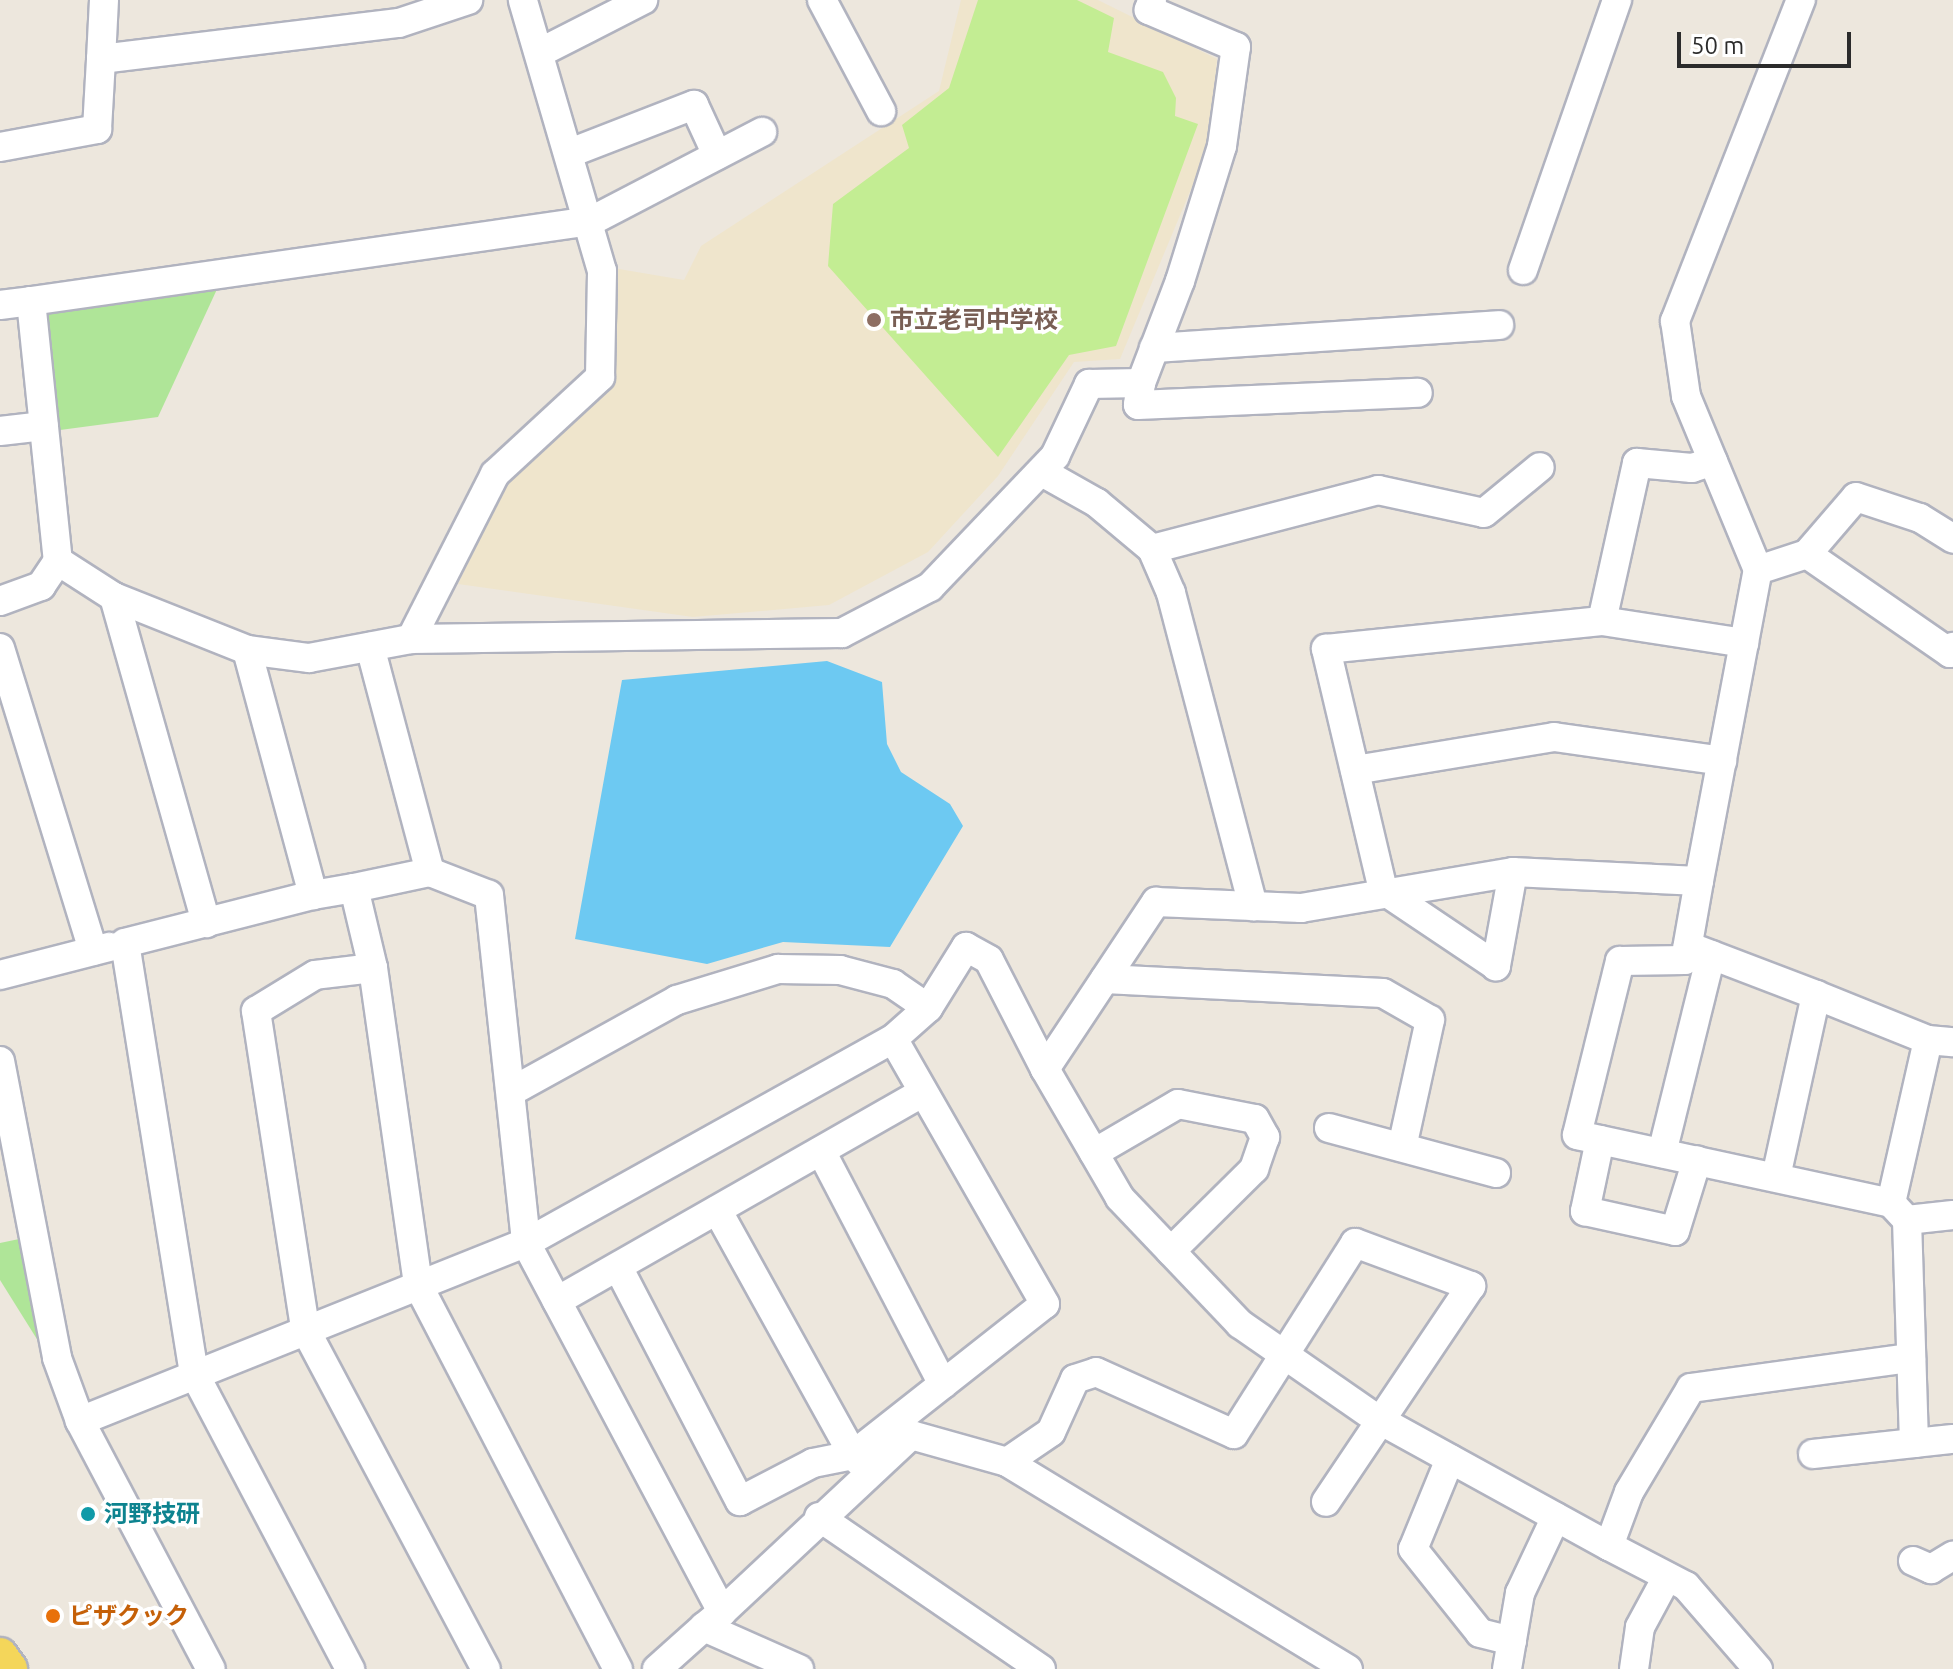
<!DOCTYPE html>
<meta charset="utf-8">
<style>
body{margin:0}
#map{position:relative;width:1953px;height:1669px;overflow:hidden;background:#ede7dd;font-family:Ubuntu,"Noto Sans JP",sans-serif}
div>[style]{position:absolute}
.education>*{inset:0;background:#efe5cc}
.green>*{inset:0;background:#afe598}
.pitch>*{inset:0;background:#c3ed93}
.water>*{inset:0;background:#6dc9f2}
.roads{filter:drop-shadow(2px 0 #b1b3bf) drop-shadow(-2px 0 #b1b3bf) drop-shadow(0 2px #b1b3bf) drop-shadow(0 -2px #b1b3bf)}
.minor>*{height:28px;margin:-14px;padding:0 14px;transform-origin:14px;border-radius:14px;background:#fff}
.major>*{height:34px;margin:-17px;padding:0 17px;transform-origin:17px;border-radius:17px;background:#f4d65a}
.dots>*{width:22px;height:22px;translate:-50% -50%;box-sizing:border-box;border:4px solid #fff;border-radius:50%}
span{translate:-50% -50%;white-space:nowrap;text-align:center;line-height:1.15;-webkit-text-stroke:7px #fff;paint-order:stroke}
.education-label{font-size:24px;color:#785e54;font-weight:700}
.left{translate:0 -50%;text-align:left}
.culture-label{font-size:24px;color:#0d838f;font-weight:700}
.food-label{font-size:24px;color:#c56008;font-weight:700}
.scale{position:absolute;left:1677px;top:32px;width:174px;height:36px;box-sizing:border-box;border:4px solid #2b2b2b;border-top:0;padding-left:10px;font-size:24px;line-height:28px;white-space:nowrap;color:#2b2b2b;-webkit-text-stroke:6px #fff;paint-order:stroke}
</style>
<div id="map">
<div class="education">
<div style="clip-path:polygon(961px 0,1098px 0,1217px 59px,1209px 146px,1120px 359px,1074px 362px,998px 476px,928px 552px,829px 605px,693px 617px,458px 584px,509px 478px,608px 380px,613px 268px,684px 280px,701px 246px,939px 91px)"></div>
</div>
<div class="green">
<div style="clip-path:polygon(224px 274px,158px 417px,45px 432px,31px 301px)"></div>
<div style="clip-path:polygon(24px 1238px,50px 1360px,0 1280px,0 1243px)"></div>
</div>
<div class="pitch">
<div style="clip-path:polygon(978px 0,1077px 0,1114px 18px,1108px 52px,1163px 72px,1176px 98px,1175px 116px,1198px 124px,1116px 346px,1069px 355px,998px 457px,828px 266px,833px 204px,909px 148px,902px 125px,949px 88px)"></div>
</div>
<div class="water">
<div style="clip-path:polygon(827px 661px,882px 682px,887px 744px,901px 772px,950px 804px,963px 826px,890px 947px,783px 942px,707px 964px,575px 939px,622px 680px)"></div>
</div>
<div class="roads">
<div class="minor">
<div style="left:104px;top:0;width:59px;rotate:92.9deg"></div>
<div style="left:101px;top:59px;width:300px;rotate:-6.9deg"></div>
<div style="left:399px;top:23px;width:73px;rotate:-18.4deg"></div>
<div style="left:822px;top:0;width:126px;rotate:62deg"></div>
<div style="left:539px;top:53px;width:117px;rotate:-27deg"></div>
<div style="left:0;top:147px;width:99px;rotate:-10.5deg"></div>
<div style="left:97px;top:129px;width:70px;rotate:-86.7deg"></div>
<div style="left:570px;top:153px;width:133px;rotate:-21.2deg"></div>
<div style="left:694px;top:105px;width:55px;rotate:65.3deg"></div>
<div style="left:1523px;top:270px;width:286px;rotate:-70.8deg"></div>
<div style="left:31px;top:301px;width:566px;rotate:-8.13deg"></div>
<div style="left:591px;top:221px;width:193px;rotate:-27.5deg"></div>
<div style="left:0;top:305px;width:31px;rotate:-7deg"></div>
<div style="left:31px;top:301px;width:261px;rotate:84.1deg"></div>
<div style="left:58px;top:561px;width:67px;rotate:32.7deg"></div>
<div style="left:114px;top:597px;width:143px;rotate:21.7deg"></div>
<div style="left:247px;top:650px;width:254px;rotate:74.9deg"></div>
<div style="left:313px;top:895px;width:42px;rotate:-9.7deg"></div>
<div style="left:354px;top:888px;width:82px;rotate:76.6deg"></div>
<div style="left:373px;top:968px;width:320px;rotate:81.9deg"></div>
<div style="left:418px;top:1285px;width:433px;rotate:62.5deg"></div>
<div style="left:1154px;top:348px;width:346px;rotate:-3.8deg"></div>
<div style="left:1141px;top:383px;width:22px;rotate:98deg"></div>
<div style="left:1138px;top:405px;width:280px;rotate:-2.5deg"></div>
<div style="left:0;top:431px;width:44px;rotate:-6.5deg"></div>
<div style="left:1042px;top:472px;width:63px;rotate:29.4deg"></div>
<div style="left:1097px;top:503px;width:72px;rotate:39.9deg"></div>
<div style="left:1152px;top:549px;width:48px;rotate:66.6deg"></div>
<div style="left:1171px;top:593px;width:324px;rotate:75.3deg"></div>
<div style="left:1152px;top:549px;width:234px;rotate:-14.6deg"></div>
<div style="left:1378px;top:490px;width:108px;rotate:12.2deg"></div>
<div style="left:1484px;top:513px;width:72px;rotate:-39.4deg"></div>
<div style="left:1807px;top:554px;width:174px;rotate:34.7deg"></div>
<div style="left:1950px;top:653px;width:7px;rotate:-63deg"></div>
<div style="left:1758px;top:570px;width:52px;rotate:-18.1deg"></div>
<div style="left:1807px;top:554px;width:75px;rotate:-49.3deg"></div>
<div style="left:1856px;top:497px;width:67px;rotate:18.2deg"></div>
<div style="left:1920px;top:518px;width:39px;rotate:32deg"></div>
<div style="left:114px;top:597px;width:339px;rotate:74.2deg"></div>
<div style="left:0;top:601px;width:44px;rotate:-20.1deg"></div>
<div style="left:41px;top:586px;width:30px;rotate:-56deg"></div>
<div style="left:1602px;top:621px;width:162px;rotate:-77.5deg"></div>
<div style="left:1637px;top:463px;width:55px;rotate:5.2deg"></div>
<div style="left:1692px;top:468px;width:22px;rotate:-18deg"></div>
<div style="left:411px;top:639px;width:431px;rotate:-0.8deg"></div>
<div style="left:842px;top:633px;width:99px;rotate:-27.6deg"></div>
<div style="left:930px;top:587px;width:181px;rotate:-46.3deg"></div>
<div style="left:1055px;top:456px;width:80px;rotate:-64.7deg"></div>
<div style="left:1089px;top:384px;width:52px;rotate:-1.1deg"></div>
<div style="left:1141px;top:383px;width:109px;rotate:-69.1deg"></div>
<div style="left:1180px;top:281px;width:141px;rotate:-72.7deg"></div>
<div style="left:1222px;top:146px;width:100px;rotate:-82deg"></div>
<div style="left:1236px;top:47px;width:95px;rotate:-157deg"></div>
<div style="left:1149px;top:10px;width:10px;rotate:-73deg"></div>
<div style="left:0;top:648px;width:317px;rotate:72.9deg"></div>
<div style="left:247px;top:650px;width:63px;rotate:7.4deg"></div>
<div style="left:309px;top:658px;width:104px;rotate:-10.6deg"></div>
<div style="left:411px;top:639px;width:185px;rotate:-63deg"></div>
<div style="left:495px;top:474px;width:143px;rotate:-42.7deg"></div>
<div style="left:600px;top:377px;width:106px;rotate:-88.9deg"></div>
<div style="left:602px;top:271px;width:282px;rotate:-106.3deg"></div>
<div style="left:1355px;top:770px;width:202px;rotate:-9.4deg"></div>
<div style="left:1554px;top:737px;width:170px;rotate:8.1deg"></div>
<div style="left:430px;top:872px;width:63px;rotate:21.3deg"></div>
<div style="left:489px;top:895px;width:350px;rotate:83.9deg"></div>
<div style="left:526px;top:1243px;width:418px;rotate:62deg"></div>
<div style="left:722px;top:1612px;width:23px;rotate:140deg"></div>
<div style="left:704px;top:1627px;width:104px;rotate:23.9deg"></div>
<div style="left:1513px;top:872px;width:96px;rotate:100.3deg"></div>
<div style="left:1496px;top:966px;width:136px;rotate:-146.1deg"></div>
<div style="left:1383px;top:890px;width:248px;rotate:-103.3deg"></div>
<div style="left:1326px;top:649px;width:277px;rotate:-5.8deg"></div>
<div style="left:1602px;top:621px;width:144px;rotate:8.8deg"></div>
<div style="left:1699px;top:881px;width:317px;rotate:-79.3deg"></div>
<div style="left:1758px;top:570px;width:188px;rotate:-112.5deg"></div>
<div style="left:1686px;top:396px;width:76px;rotate:-98.3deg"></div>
<div style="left:1675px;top:321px;width:345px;rotate:-68.6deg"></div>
<div style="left:354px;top:888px;width:78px;rotate:-11.9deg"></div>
<div style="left:430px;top:872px;width:233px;rotate:-104.9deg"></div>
<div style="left:313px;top:895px;width:194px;rotate:165.7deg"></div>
<div style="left:125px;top:943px;width:436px;rotate:80.9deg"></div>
<div style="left:194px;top:1373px;width:335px;rotate:62.2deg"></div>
<div style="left:1688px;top:946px;width:137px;rotate:20.9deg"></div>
<div style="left:1816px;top:995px;width:186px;rotate:102.4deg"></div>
<div style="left:373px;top:968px;width:58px;rotate:173.1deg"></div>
<div style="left:315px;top:975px;width:69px;rotate:148.6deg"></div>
<div style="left:256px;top:1011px;width:322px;rotate:81.2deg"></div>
<div style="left:305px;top:1329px;width:385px;rotate:62deg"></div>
<div style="left:0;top:975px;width:113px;rotate:-14.4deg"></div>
<div style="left:1105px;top:979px;width:278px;rotate:2.9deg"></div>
<div style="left:1383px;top:993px;width:54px;rotate:29.9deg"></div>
<div style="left:1430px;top:1020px;width:130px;rotate:102.4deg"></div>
<div style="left:1816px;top:995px;width:121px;rotate:21.9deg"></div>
<div style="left:1928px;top:1040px;width:25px;rotate:5deg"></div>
<div style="left:0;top:1061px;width:302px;rotate:79.1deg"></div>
<div style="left:57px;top:1358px;width:67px;rotate:69.9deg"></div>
<div style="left:80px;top:1421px;width:280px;rotate:62.2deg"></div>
<div style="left:1045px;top:1069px;width:149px;rotate:59.8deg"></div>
<div style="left:1120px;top:1198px;width:174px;rotate:46.4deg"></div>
<div style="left:1240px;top:1324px;width:165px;rotate:34.7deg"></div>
<div style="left:1376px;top:1418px;width:266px;rotate:28.8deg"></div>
<div style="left:1609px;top:1546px;width:58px;rotate:-69.7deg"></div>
<div style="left:1629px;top:1492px;width:121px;rotate:-59.2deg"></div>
<div style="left:1691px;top:1388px;width:222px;rotate:-7.8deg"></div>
<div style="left:514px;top:1090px;width:186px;rotate:-28.9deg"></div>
<div style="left:677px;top:1000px;width:106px;rotate:-17.1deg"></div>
<div style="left:778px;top:969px;width:62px;rotate:0.9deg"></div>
<div style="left:840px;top:970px;width:55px;rotate:14.8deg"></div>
<div style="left:893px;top:984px;width:42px;rotate:34.4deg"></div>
<div style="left:1329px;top:1128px;width:173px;rotate:15.1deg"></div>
<div style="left:1600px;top:1140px;width:73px;rotate:101.9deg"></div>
<div style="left:1585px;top:1211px;width:92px;rotate:12.5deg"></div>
<div style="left:1675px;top:1231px;width:74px;rotate:-72.8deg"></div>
<div style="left:821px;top:1151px;width:263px;rotate:62.4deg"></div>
<div style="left:1094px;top:1153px;width:97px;rotate:-30.3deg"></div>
<div style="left:1178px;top:1104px;width:78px;rotate:11deg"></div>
<div style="left:1255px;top:1119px;width:21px;rotate:61deg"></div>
<div style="left:1265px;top:1137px;width:34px;rotate:109deg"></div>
<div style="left:1254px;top:1169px;width:117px;rotate:135.3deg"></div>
<div style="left:1662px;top:1153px;width:204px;rotate:-76.1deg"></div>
<div style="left:1891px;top:1203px;width:167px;rotate:-77.2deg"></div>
<div style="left:1907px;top:1220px;width:223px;rotate:88.2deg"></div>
<div style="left:1914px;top:1443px;width:39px;rotate:-6deg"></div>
<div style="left:618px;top:1267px;width:264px;rotate:62.5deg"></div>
<div style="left:740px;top:1501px;width:82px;rotate:-27.5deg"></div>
<div style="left:813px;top:1463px;width:41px;rotate:-11.3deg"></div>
<div style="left:853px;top:1455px;width:280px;rotate:-119deg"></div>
<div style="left:557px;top:1301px;width:421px;rotate:-29.7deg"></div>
<div style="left:80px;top:1421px;width:480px;rotate:-21.8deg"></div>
<div style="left:526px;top:1243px;width:420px;rotate:-29.1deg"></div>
<div style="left:893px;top:1039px;width:47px;rotate:-41.5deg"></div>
<div style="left:928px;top:1008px;width:72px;rotate:-58.1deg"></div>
<div style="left:966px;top:947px;width:26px;rotate:29deg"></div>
<div style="left:989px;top:960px;width:123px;rotate:62.8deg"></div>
<div style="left:1045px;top:1069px;width:201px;rotate:-56.4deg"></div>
<div style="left:1156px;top:902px;width:145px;rotate:2.4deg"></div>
<div style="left:1301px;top:908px;width:215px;rotate:-9.6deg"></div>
<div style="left:1513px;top:872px;width:186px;rotate:2.8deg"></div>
<div style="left:1699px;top:881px;width:80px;rotate:100deg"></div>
<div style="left:1685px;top:960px;width:65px;rotate:179.1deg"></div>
<div style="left:1620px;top:961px;width:179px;rotate:103.9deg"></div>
<div style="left:1577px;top:1135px;width:321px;rotate:12.2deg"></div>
<div style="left:1891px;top:1203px;width:23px;rotate:47deg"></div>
<div style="left:1907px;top:1220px;width:46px;rotate:-6.2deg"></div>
<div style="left:1813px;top:1454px;width:102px;rotate:-6.2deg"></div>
<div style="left:1450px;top:1459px;width:97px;rotate:112.3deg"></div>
<div style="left:1413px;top:1549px;width:107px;rotate:51.4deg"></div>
<div style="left:1480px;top:1633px;width:33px;rotate:14deg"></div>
<div style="left:1007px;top:1462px;width:399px;rotate:31.3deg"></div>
<div style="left:865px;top:1467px;width:17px;rotate:-135deg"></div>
<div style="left:853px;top:1455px;width:244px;rotate:-38.2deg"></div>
<div style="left:1045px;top:1304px;width:305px;rotate:-119.8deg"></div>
<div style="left:819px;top:1517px;width:269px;rotate:34.4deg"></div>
<div style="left:1609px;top:1546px;width:87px;rotate:27.5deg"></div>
<div style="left:1686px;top:1586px;width:110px;rotate:49.1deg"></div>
<div style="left:1913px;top:1561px;width:20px;rotate:24deg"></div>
<div style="left:1931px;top:1569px;width:26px;rotate:-31deg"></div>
<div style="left:722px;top:1612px;width:259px;rotate:-43.1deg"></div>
<div style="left:911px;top:1435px;width:100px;rotate:15.7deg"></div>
<div style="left:1007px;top:1462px;width:53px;rotate:-34.3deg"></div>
<div style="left:1051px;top:1432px;width:58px;rotate:-65.6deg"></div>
<div style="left:1075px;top:1379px;width:22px;rotate:-18deg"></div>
<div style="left:1096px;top:1372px;width:151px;rotate:24.2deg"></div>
<div style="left:1234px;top:1434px;width:226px;rotate:-57.6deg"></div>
<div style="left:1355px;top:1243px;width:124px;rotate:20.3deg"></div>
<div style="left:1471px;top:1286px;width:260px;rotate:123.9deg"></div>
<div style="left:657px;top:1669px;width:63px;rotate:-41.8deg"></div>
<div style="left:1507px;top:1669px;width:77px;rotate:-80.3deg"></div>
<div style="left:1520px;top:1593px;width:84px;rotate:-64.7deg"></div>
<div style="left:1634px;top:1669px;width:42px;rotate:-81.9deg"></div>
<div style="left:1640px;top:1627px;width:57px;rotate:-61.6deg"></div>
</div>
<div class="major">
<div style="left:0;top:1655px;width:17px;rotate:54deg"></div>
</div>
</div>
<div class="dots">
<div style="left:874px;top:320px;background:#8d6e63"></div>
<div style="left:88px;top:1514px;background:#0f9aa8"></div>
<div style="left:53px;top:1616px;background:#e8710a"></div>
</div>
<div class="education-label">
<span class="left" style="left:890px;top:320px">市立老司中学校</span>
</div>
<div class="culture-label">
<span class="left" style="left:104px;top:1514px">河野技研</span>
</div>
<div class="food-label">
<span class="left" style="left:69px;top:1616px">ピザクック</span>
</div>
<div class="scale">50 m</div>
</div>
